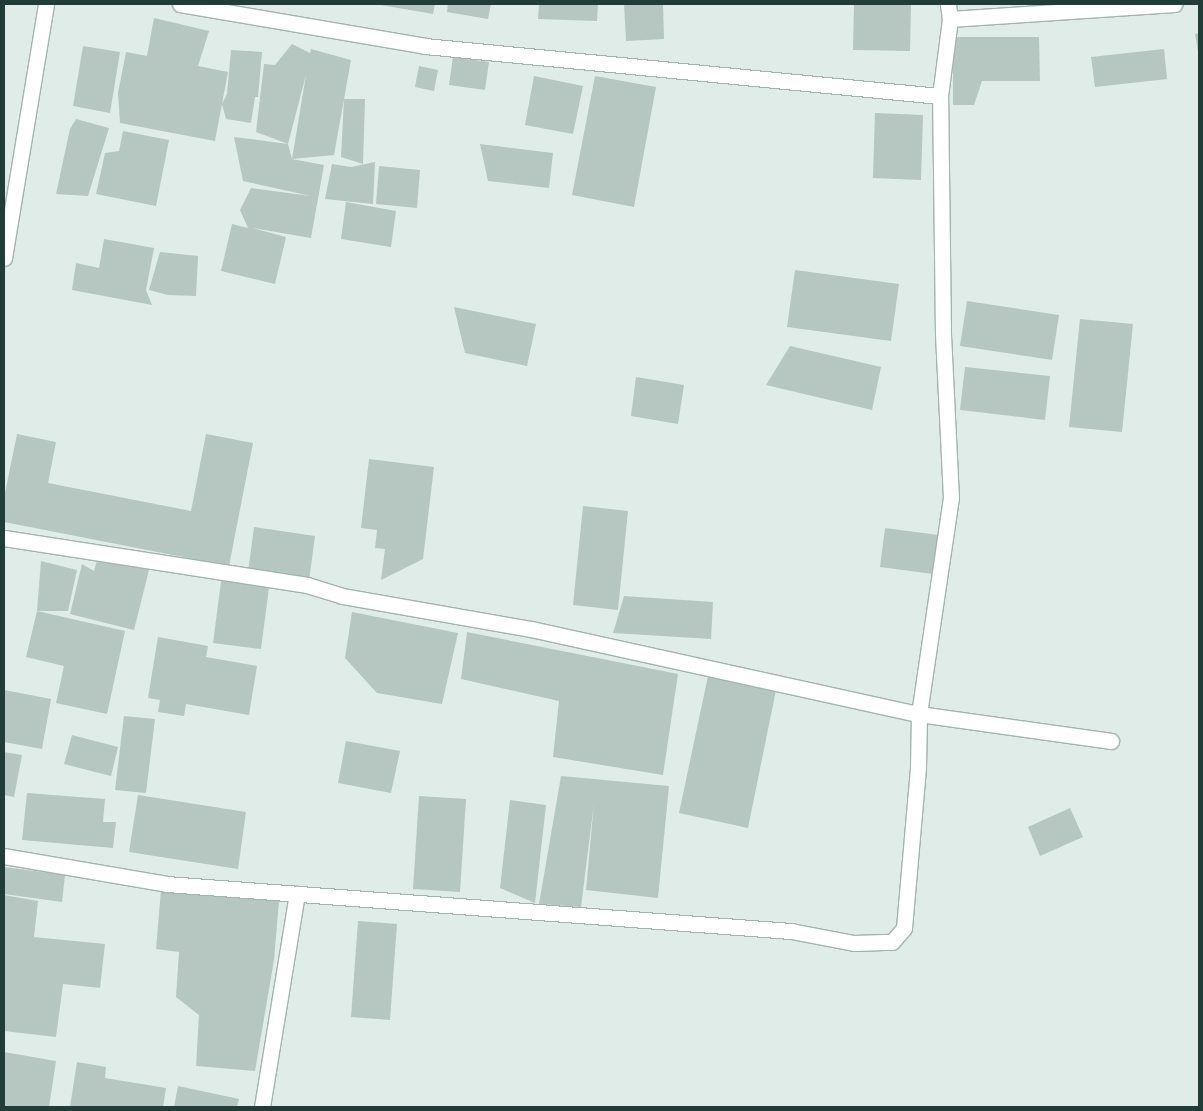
<!DOCTYPE html>
<style>
body{margin:0}
#map{position:relative;width:1203px;height:1111px;overflow:hidden;background:#e0ece7;font-family:Lato,sans-serif}
div>[style]{position:absolute}
.building>*{inset:0;background:#b5c7c0}
.roads{filter:drop-shadow(1px 0 #a3b4af) drop-shadow(-1px 0 #a3b4af) drop-shadow(0 1px #a3b4af) drop-shadow(0 -1px #a3b4af)}
.minor>*{height:15px;margin:-7.5px;padding:0 7.5px;transform-origin:7.5px;border-radius:7.5px;background:#fff}
.tertiary>*{height:15px;margin:-7.5px;padding:0 7.5px;transform-origin:7.5px;border-radius:7.5px;background:#fff}
span{translate:-50% -50%;white-space:nowrap;text-align:center;line-height:1.15;-webkit-text-stroke:5px #f0f8f5;paint-order:stroke}
.frame{position:absolute;inset:0;border:5px solid #203d37;pointer-events:none}
</style>
<div id="map">
<div class="building">
<div style="clip-path:polygon(375px 4px,435px 4px,433px 14px)"></div>
<div style="clip-path:polygon(448px 4px,491px 4px,488px 19px,447px 12px)"></div>
<div style="clip-path:polygon(539px 4px,598px 4px,597px 21px,538px 19px)"></div>
<div style="clip-path:polygon(624px 4px,663px 4px,664px 39px,626px 41px)"></div>
<div style="clip-path:polygon(854px 4px,911px 4px,910px 51px,853px 50px)"></div>
<div style="clip-path:polygon(154px 18px,209px 31px,198px 66px,228px 72px,215px 141px,120px 123px,118px 93px,126px 52px,147px 56px)"></div>
<div style="clip-path:polygon(1199px 33px,1199px 51px,1198px 51px,1195px 34px)"></div>
<div style="clip-path:polygon(953px 37px,1039px 37px,1040px 81px,982px 81px,974px 105px,953px 105px)"></div>
<div style="clip-path:polygon(292px 44px,310px 53px,311px 49px,351px 60px,334px 155px,292px 159px,306px 75px,288px 144px,256px 132px,264px 64px,275px 65px)"></div>
<div style="clip-path:polygon(83px 46px,120px 52px,110px 113px,73px 106px)"></div>
<div style="clip-path:polygon(1164px 49px,1167px 79px,1095px 87px,1091px 57px)"></div>
<div style="clip-path:polygon(231px 50px,262px 52px,258px 97px,255px 97px,251px 123px,226px 119px,222px 104px,227px 94px)"></div>
<div style="clip-path:polygon(453px 57px,489px 62px,485px 90px,449px 85px)"></div>
<div style="clip-path:polygon(419px 66px,438px 70px,434px 91px,415px 87px)"></div>
<div style="clip-path:polygon(534px 76px,583px 86px,573px 134px,525px 125px)"></div>
<div style="clip-path:polygon(595px 76px,656px 87px,634px 207px,572px 195px)"></div>
<div style="clip-path:polygon(344px 99px,365px 99px,363px 164px,341px 157px)"></div>
<div style="clip-path:polygon(875px 113px,923px 115px,921px 180px,873px 178px)"></div>
<div style="clip-path:polygon(76px 119px,109px 128px,88px 196px,56px 194px,70px 129px)"></div>
<div style="clip-path:polygon(123px 131px,169px 140px,156px 206px,96px 194px,105px 153px,119px 151px)"></div>
<div style="clip-path:polygon(234px 137px,288px 144px,292px 159px,324px 165px,311px 238px,252px 228px,286px 237px,275px 284px,221px 271px,232px 224px,248px 228px,240px 210px,251px 188px,311px 196px,243px 181px)"></div>
<div style="clip-path:polygon(480px 144px,553px 153px,549px 188px,488px 181px)"></div>
<div style="clip-path:polygon(375px 162px,373px 204px,325px 199px,332px 164px,351px 167px)"></div>
<div style="clip-path:polygon(379px 166px,420px 170px,417px 208px,376px 204px)"></div>
<div style="clip-path:polygon(346px 202px,396px 211px,391px 247px,341px 239px)"></div>
<div style="clip-path:polygon(104px 239px,154px 248px,146px 290px,152px 305px,72px 290px,76px 263px,99px 268px)"></div>
<div style="clip-path:polygon(160px 252px,198px 256px,196px 296px,168px 295px,149px 290px)"></div>
<div style="clip-path:polygon(795px 270px,899px 284px,891px 341px,787px 327px)"></div>
<div style="clip-path:polygon(967px 301px,1059px 315px,1052px 360px,960px 346px)"></div>
<div style="clip-path:polygon(454px 307px,536px 324px,527px 366px,465px 353px)"></div>
<div style="clip-path:polygon(1080px 319px,1133px 324px,1122px 432px,1069px 427px)"></div>
<div style="clip-path:polygon(790px 346px,881px 367px,872px 410px,766px 385px)"></div>
<div style="clip-path:polygon(965px 367px,1050px 376px,1045px 420px,960px 410px)"></div>
<div style="clip-path:polygon(636px 377px,684px 385px,678px 424px,631px 416px)"></div>
<div style="clip-path:polygon(17px 434px,56px 442px,48px 483px,191px 511px,206px 434px,253px 443px,229px 566px,4px 522px,4px 498px)"></div>
<div style="clip-path:polygon(369px 459px,434px 467px,423px 559px,381px 580px,385px 549px,375px 548px,377px 530px,361px 528px)"></div>
<div style="clip-path:polygon(583px 506px,628px 511px,618px 610px,573px 605px)"></div>
<div style="clip-path:polygon(254px 527px,315px 536px,309px 581px,248px 572px)"></div>
<div style="clip-path:polygon(885px 528px,938px 535px,933px 574px,880px 567px)"></div>
<div style="clip-path:polygon(98px 557px,149px 570px,134px 630px,70px 614px,82px 564px,94px 571px)"></div>
<div style="clip-path:polygon(41px 561px,77px 570px,68px 611px,37px 611px)"></div>
<div style="clip-path:polygon(222px 574px,270px 580px,261px 649px,213px 643px)"></div>
<div style="clip-path:polygon(624px 596px,713px 602px,711px 639px,613px 633px)"></div>
<div style="clip-path:polygon(37px 611px,125px 631px,107px 714px,56px 703px,64px 666px,26px 657px)"></div>
<div style="clip-path:polygon(352px 612px,458px 633px,442px 704px,377px 693px,345px 658px)"></div>
<div style="clip-path:polygon(467px 632px,678px 674px,663px 775px,553px 757px,559px 701px,461px 679px)"></div>
<div style="clip-path:polygon(158px 637px,208px 646px,206px 657px,257px 666px,249px 715px,186px 704px,184px 716px,158px 712px,160px 700px,148px 698px)"></div>
<div style="clip-path:polygon(708px 676px,776px 690px,748px 828px,679px 813px)"></div>
<div style="clip-path:polygon(4px 690px,51px 699px,42px 749px,4px 742px)"></div>
<div style="clip-path:polygon(124px 716px,155px 719px,146px 793px,115px 790px)"></div>
<div style="clip-path:polygon(72px 735px,118px 747px,111px 776px,64px 764px)"></div>
<div style="clip-path:polygon(346px 741px,400px 751px,391px 793px,338px 783px)"></div>
<div style="clip-path:polygon(4px 752px,22px 755px,14px 797px,4px 795px)"></div>
<div style="clip-path:polygon(561px 776px,669px 786px,658px 898px,586px 890px,594px 803px,581px 907px,539px 904px)"></div>
<div style="clip-path:polygon(27px 793px,105px 799px,103px 822px,116px 822px,113px 848px,22px 840px)"></div>
<div style="clip-path:polygon(138px 795px,246px 812px,238px 869px,129px 852px)"></div>
<div style="clip-path:polygon(419px 796px,466px 799px,460px 892px,413px 889px)"></div>
<div style="clip-path:polygon(510px 800px,546px 805px,535px 903px,500px 888px)"></div>
<div style="clip-path:polygon(1070px 808px,1083px 837px,1040px 856px,1028px 827px)"></div>
<div style="clip-path:polygon(4px 867px,65px 875px,62px 902px,4px 894px)"></div>
<div style="clip-path:polygon(161px 890px,279px 901px,274px 960px,255px 1071px,196px 1066px,199px 1015px,176px 997px,179px 952px,156px 949px)"></div>
<div style="clip-path:polygon(4px 895px,38px 901px,34px 937px,105px 944px,100px 988px,63px 984px,56px 1037px,4px 1031px)"></div>
<div style="clip-path:polygon(358px 921px,397px 924px,390px 1020px,351px 1017px)"></div>
<div style="clip-path:polygon(4px 1052px,56px 1061px,49px 1107px,4px 1107px)"></div>
<div style="clip-path:polygon(77px 1062px,106px 1067px,105px 1078px,166px 1088px,163px 1107px,70px 1107px)"></div>
<div style="clip-path:polygon(178px 1086px,239px 1099px,237px 1107px,174px 1107px)"></div>
</div>
<div class="roads">
<div class="minor">
<div style="left:180px;top:4px;width:249px;rotate:9.7deg"></div>
<div style="left:425px;top:46px;width:517px;rotate:5.55deg"></div>
<div style="left:950px;top:19px;width:225px;rotate:-3.8deg"></div>
<div style="left:4px;top:538px;width:307px;rotate:8.8deg"></div>
<div style="left:307px;top:585px;width:37px;rotate:17deg"></div>
<div style="left:342px;top:596px;width:192px;rotate:9.9deg"></div>
<div style="left:531px;top:629px;width:397px;rotate:12.4deg"></div>
<div style="left:919px;top:714px;width:194px;rotate:8deg"></div>
<div style="left:4px;top:856px;width:165px;rotate:9.7deg"></div>
<div style="left:167px;top:884px;width:626px;rotate:4.31deg"></div>
<div style="left:791px;top:931px;width:64px;rotate:10.8deg"></div>
<div style="left:854px;top:943px;width:38px;rotate:-2deg"></div>
<div style="left:892px;top:942px;width:18px;rotate:-49deg"></div>
<div style="left:904px;top:928px;width:162px;rotate:-85deg"></div>
<div style="left:918px;top:767px;width:53px;rotate:-88.9deg"></div>
<div style="left:919px;top:714px;width:218px;rotate:-81.6deg"></div>
<div style="left:951px;top:498px;width:164px;rotate:-92.8deg"></div>
<div style="left:943px;top:334px;width:238px;rotate:-90.7deg"></div>
<div style="left:940px;top:96px;width:78px;rotate:-82.6deg"></div>
<div style="left:950px;top:19px;width:15px;rotate:-98deg"></div>
<div style="left:262px;top:1107px;width:216px;rotate:-80.7deg"></div>
</div>
<div class="tertiary">
<div style="left:4px;top:258px;width:257px;rotate:-80.6deg"></div>
</div>
</div>
<div class="frame"></div>
</div>
